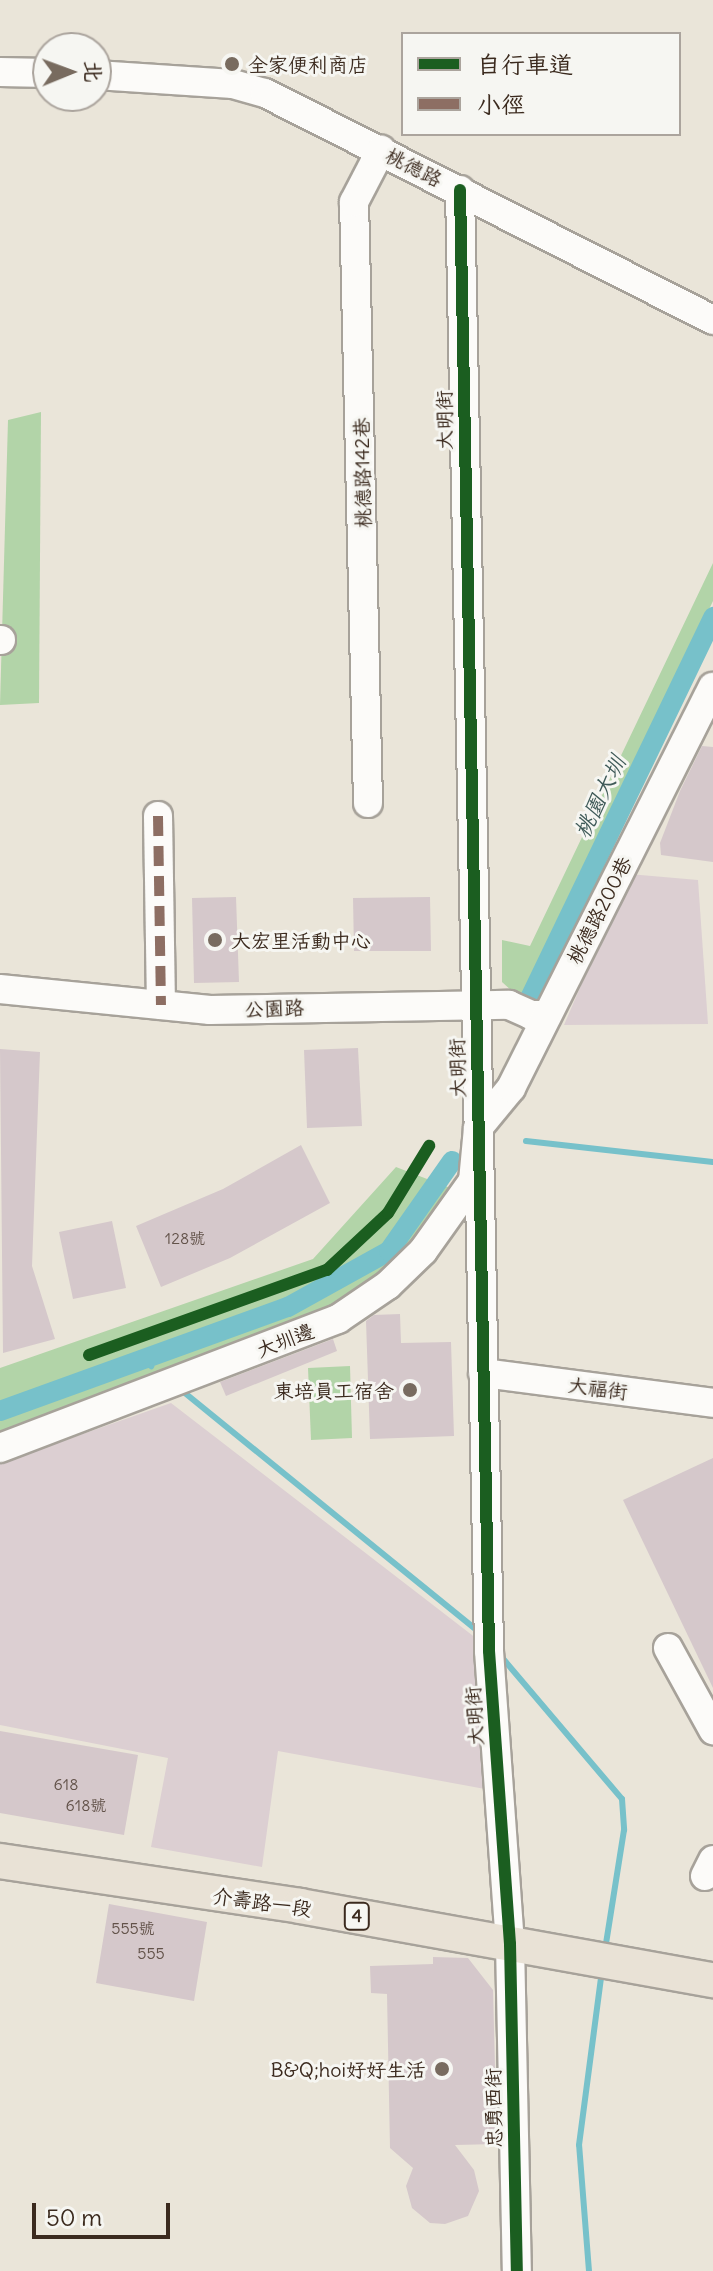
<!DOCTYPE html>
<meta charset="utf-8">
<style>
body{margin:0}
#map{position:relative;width:713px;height:2271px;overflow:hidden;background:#eae5d9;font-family:Delius,"LXGW WenKai TC",sans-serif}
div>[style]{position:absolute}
.industrial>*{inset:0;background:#dccfd2}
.green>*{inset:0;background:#b2d4a8}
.stream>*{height:6px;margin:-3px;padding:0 3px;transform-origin:3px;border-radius:3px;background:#77c1ca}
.canal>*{height:20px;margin:-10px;padding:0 10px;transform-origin:10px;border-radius:10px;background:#77c1ca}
.building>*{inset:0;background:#d5c8cb}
.roads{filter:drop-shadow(2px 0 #a7a29a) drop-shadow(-2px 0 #a7a29a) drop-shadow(0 2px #a7a29a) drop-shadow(0 -2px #a7a29a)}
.minor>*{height:28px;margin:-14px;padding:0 14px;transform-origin:14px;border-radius:14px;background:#fcfbf9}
.major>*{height:34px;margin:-17px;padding:0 17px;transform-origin:17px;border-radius:17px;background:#e9e2d6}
.quiet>*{height:10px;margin-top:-5px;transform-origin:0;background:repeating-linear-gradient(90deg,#8d6e63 0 20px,transparent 0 30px)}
.cycleway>*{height:12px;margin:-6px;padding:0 6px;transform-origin:6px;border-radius:6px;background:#1b5e20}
.dots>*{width:22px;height:22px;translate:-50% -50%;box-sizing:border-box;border:4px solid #f6f6f2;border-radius:50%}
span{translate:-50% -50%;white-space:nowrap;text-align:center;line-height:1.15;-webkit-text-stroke:6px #f6f6f2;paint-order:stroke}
.number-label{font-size:16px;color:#625249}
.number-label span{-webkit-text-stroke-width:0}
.shield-label span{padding:2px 6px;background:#f6f6f2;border:2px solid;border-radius:6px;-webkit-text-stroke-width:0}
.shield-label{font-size:18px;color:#3b2a1e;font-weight:700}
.poi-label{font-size:20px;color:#3b2a1e}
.left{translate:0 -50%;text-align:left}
.right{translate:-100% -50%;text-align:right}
.street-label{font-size:20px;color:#3b2a1e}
.water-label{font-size:22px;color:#3f5a58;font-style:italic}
.legend{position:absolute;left:401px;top:32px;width:280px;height:104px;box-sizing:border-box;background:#f6f6f2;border:2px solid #aba49d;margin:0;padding:10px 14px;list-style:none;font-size:24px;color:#3b2a1e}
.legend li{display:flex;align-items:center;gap:16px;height:40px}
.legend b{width:40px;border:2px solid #aba49d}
.north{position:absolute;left:32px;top:32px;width:80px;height:80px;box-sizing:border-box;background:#f6f6f2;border:2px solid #aba49d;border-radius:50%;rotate:89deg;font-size:22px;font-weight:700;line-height:32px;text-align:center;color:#3b2a1e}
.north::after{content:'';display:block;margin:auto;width:28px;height:36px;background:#786b5f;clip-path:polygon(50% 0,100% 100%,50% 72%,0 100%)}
.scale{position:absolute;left:32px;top:2203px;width:138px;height:36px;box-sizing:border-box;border:4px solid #3b2a1e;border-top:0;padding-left:10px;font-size:24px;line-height:28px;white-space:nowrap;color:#3b2a1e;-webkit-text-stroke:6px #f6f6f2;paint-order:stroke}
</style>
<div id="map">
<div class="industrial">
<div style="clip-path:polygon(629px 874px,698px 880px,708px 1024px,564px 1025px)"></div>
<div style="clip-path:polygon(171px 1403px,481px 1642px,485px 1789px,278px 1751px,262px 1867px,151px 1847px,168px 1758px,0 1725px,0 1463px)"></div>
</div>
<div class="green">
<div style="clip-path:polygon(41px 412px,39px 703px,0 705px,8px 420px)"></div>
<div style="clip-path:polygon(713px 563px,713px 601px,522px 1000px,502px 982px,502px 940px,530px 946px)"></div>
<div style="clip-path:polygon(396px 1167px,453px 1189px,409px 1252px,339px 1305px,0 1435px,0 1368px,313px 1259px)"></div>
<div style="clip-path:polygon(350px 1366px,352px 1438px,311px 1440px,308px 1368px)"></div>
</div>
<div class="stream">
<div style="left:526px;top:1141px;width:188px;rotate:6.4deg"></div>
<div style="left:143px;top:1359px;width:11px;rotate:41deg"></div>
<div style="left:180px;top:1389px;width:384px;rotate:39.1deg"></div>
<div style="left:499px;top:1654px;width:190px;rotate:49.7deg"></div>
<div style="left:622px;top:1799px;width:31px;rotate:86deg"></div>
<div style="left:624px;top:1830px;width:115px;rotate:99deg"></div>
<div style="left:589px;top:2271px;width:126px;rotate:-94.5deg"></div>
<div style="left:579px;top:2145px;width:169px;rotate:-82.5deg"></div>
</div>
<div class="canal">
<div style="left:530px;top:998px;width:423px;rotate:-64.3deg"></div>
<div style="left:0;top:1411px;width:306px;rotate:-19.9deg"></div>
<div style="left:288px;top:1307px;width:115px;rotate:-29deg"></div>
<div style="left:389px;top:1251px;width:110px;rotate:-55deg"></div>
</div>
<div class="building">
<div style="clip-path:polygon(702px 746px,713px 747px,713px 862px,661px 855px,660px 843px,680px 791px)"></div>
<div style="clip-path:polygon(236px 897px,239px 982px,194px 983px,192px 898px)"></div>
<div style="clip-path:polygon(430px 897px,431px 951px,354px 951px,353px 898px)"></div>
<div style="clip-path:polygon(358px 1048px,362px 1126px,307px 1128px,304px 1050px)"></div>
<div style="clip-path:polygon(0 1049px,40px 1052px,32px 1266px,55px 1339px,3px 1353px)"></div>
<div style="clip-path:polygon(301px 1145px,330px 1203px,230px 1258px,161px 1287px,136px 1226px,223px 1189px)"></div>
<div style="clip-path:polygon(112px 1221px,126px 1288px,73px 1299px,59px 1232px)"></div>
<div style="clip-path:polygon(400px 1314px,401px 1343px,451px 1342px,454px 1436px,370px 1439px,366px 1321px,374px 1315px)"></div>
<div style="clip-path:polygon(333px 1339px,337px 1351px,226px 1396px,220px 1382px)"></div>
<div style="clip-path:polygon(713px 1458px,713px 1688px,623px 1500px)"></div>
<div style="clip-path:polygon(0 1731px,138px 1755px,124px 1835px,0 1813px)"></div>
<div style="clip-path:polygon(109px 1904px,207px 1922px,194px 2001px,96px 1983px)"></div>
<div style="clip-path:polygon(433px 1957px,468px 1958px,493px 1990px,497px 2144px,455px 2145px,474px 2170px,479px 2191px,468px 2216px,445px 2224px,430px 2223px,412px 2208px,406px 2186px,413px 2168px,390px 2148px,387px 1994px,371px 1993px,370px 1966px,433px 1964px)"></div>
</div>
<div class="roads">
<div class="minor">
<div style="left:0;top:72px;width:48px;rotate:1.2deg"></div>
<div style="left:96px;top:75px;width:137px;rotate:3.8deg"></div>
<div style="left:233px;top:84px;width:33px;rotate:16deg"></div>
<div style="left:265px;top:93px;width:502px;rotate:26.87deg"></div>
<div style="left:460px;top:190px;width:1461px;rotate:88.86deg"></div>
<div style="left:489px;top:1651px;width:294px;rotate:85.9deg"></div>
<div style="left:510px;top:1944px;width:327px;rotate:88.8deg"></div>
<div style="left:0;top:640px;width:1px"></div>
<div style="left:368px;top:803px;width:601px;rotate:-91.33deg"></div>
<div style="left:354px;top:202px;width:59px;rotate:-62.6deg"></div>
<div style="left:158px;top:816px;width:189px;rotate:89.1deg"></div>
<div style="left:0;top:989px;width:211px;rotate:5.7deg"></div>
<div style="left:210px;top:1010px;width:299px;rotate:-1deg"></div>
<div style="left:509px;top:1005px;width:24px;rotate:24deg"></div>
<div style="left:531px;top:1015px;width:16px"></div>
<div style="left:483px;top:1373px;width:232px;rotate:7.4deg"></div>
<div style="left:0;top:1448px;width:362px;rotate:-20.9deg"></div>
<div style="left:338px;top:1319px;width:60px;rotate:-34.2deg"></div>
<div style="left:388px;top:1285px;width:49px;rotate:-44.2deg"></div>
<div style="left:423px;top:1251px;width:86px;rotate:-54.5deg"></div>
<div style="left:473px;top:1181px;width:53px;rotate:-84.6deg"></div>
<div style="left:478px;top:1128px;width:52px;rotate:-50.5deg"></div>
<div style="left:511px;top:1088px;width:449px;rotate:-63.3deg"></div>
<div style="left:668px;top:1648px;width:94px;rotate:61.2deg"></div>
<div style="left:705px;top:1876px;width:18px;rotate:-63deg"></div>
</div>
<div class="major">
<div style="left:0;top:1861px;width:303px;rotate:8.5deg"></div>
<div style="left:300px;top:1906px;width:420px;rotate:10.2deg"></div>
</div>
</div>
<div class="quiet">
<div style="left:158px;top:816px;width:189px;rotate:89.1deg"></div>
</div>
<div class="cycleway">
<div style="left:460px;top:190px;width:1461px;rotate:88.86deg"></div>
<div style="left:489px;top:1651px;width:294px;rotate:85.9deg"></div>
<div style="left:510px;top:1944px;width:327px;rotate:88.8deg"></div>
<div style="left:89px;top:1355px;width:253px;rotate:-19.7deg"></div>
<div style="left:327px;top:1270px;width:83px;rotate:-43.1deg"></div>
<div style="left:388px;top:1213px;width:79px;rotate:-58.5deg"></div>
</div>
<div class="dots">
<div style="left:232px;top:64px;background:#786b5f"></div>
<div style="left:215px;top:940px;background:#786b5f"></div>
<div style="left:410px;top:1390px;background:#786b5f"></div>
<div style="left:442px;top:2069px;background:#786b5f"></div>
</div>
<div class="number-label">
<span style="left:185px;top:1238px">128號</span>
<span style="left:66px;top:1784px">618</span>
<span style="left:86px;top:1805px">618號</span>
<span style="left:133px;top:1928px">555號</span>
<span style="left:151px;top:1953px">555</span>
</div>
<div class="shield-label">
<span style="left:357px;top:1916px">4</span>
</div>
<div class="poi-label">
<span class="left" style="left:248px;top:64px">全家便利商店</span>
<span class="left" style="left:231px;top:940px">大宏里活動中心</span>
<span class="right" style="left:394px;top:1390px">東培員工宿舍</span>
<span class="right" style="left:426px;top:2069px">B&amp;Q;hoi好好生活</span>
</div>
<div class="street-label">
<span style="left:414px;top:167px;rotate:27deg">桃德路</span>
<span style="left:444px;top:420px;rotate:-91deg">大明街</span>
<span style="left:362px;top:473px;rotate:-91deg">桃德路142巷</span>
<span style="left:599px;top:910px;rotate:-63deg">桃德路200巷</span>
<span style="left:274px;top:1008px;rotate:-2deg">公園路</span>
<span style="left:457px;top:1068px;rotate:-92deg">大明街</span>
<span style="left:285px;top:1340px;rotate:-21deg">大圳邊</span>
<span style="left:598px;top:1388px;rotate:7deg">大福街</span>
<span style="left:474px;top:1716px;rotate:-94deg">大明街</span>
<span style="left:262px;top:1902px;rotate:8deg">介壽路一段</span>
<span style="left:493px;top:2108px;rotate:-91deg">忠勇西街</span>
</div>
<div class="water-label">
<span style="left:600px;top:797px;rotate:-64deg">桃園大圳</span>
</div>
<ul class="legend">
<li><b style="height:10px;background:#1b5e20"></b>自行車道</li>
<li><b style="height:10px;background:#8d6e63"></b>小徑</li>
</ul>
<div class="north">北</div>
<div class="scale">50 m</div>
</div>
